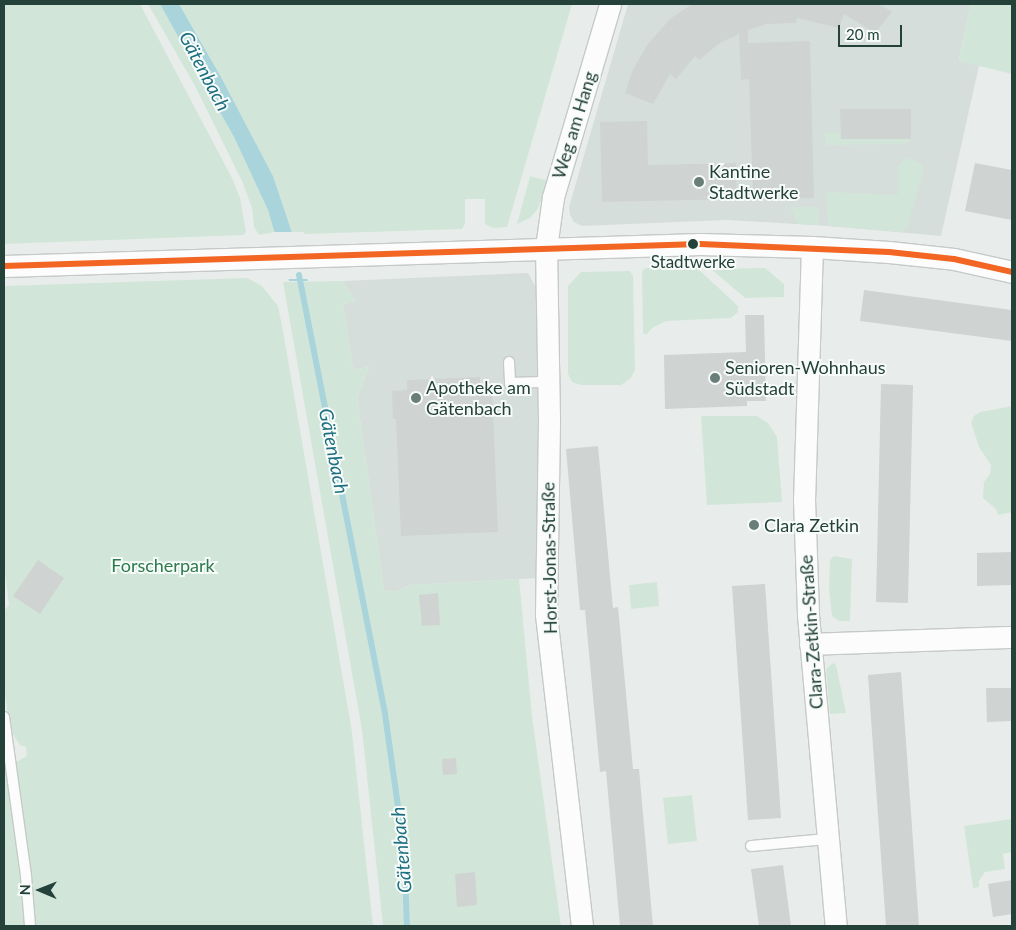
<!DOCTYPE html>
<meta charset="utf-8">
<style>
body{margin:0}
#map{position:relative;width:1016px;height:930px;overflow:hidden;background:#e8edeb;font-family:Lato,sans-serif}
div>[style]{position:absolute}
.built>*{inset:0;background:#d6dedb}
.green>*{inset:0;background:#d1e6d8}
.water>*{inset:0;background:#a9d4db}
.pier>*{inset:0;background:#e8edeb}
.stream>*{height:6px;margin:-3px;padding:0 3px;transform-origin:3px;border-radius:3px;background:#a9d4db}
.building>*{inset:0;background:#cfd4d2}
.roads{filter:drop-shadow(1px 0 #c5cac8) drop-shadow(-1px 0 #c5cac8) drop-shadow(0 1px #c5cac8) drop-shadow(0 -1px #c5cac8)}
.service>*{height:10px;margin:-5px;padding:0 5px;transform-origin:5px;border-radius:5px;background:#fcfcfc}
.minor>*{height:21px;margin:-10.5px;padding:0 10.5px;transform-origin:10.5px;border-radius:10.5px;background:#fcfcfc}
.bus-1>*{height:6px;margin:-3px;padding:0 3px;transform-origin:3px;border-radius:3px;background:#f26522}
.dots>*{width:14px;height:14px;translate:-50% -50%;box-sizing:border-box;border:2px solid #f7fbf9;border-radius:50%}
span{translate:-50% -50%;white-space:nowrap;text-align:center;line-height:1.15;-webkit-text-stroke:4px #f7fbf9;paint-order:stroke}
.bus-label{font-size:17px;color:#24423a}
.street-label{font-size:18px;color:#24423a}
.poi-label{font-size:18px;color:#24423a}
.left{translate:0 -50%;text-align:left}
.park-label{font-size:18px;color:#2d7a4b}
.water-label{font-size:19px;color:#1c6f80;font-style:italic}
.frame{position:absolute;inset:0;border:5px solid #24423a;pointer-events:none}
.north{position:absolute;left:15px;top:865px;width:50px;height:50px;-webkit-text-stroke:4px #f7fbf9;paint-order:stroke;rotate:271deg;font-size:14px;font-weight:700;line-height:20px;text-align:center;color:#24423a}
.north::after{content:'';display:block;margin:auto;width:18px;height:22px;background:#24423a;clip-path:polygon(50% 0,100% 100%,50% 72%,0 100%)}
.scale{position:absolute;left:838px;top:25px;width:64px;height:22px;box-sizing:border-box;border:2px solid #24423a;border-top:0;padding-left:6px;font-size:15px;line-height:18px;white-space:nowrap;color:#24423a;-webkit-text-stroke:4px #f7fbf9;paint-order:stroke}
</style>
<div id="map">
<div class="built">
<div style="clip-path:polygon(628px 4px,971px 4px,959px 60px,979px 66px,941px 236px,828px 226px,727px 220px,582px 226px,574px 222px,570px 215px,569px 207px)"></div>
<div style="clip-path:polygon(528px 273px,537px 289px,541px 461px,538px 578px,411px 585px,394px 592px,384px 590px,357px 398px,369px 367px,353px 370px,343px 304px,356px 301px,342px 281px)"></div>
</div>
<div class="green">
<div style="clip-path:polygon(4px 4px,140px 4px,232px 178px,240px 198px,246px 232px,243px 235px,4px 244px)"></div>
<div style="clip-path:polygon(148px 4px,160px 4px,206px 83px,234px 137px,268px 210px,276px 232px,259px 235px,254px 227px,252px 208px,242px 181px,195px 86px)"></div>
<div style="clip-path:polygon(179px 4px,572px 4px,507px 227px,493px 228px,485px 224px,485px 199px,465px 199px,465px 224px,462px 229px,304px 234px,304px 232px,291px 232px,273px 176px,221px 77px)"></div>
<div style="clip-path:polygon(971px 4px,1012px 4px,1012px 74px,959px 61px)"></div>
<div style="clip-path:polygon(825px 133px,841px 133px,841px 139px,911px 139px,906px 143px,898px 144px,826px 145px)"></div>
<div style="clip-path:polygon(907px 158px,919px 162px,924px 168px,907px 228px,901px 232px,828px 226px,826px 192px,898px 195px,898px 166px)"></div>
<div style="clip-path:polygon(530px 176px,549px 181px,537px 210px,530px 218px,517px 224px)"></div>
<div style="clip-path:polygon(790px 207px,814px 207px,819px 210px,819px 225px,798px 224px)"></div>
<div style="clip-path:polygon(646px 268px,697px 268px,738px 306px,738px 312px,731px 318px,666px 321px,652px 328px,646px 335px,643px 333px,642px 271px)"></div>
<div style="clip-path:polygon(765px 268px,784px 284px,784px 297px,745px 298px,711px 269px)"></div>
<div style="clip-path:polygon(630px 271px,633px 276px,635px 370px,631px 378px,621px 385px,581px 385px,572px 382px,568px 374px,568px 286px,581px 272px)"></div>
<div style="clip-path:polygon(247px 278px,262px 286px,278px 306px,283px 331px,352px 732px,373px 926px,35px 926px,31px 876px,16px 762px,27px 756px,26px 747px,20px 745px,14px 736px,9px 722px,4px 688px,4px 611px,9px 605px,4px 563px,4px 286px)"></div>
<div style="clip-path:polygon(342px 281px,356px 301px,343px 304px,353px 370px,369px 367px,357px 398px,384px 590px,394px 592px,411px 585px,519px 579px,532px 716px,561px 926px,383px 926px,362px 730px,283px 282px)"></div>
<div style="clip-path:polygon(1012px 406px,1012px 512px,998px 515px,996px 509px,983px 498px,984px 482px,990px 474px,991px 465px,979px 447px,971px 422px,974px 416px,980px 412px)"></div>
<div style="clip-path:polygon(701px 416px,757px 416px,768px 423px,777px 437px,782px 502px,707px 505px)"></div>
<div style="clip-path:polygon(834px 556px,852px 559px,850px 621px,839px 621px,832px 616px,829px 588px,830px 560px)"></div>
<div style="clip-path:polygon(657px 582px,659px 606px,631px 609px,629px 585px)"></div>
<div style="clip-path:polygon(833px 663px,836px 665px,846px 713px,830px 714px,826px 669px)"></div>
<div style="clip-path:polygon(4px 756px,22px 877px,25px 926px,4px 926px)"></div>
<div style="clip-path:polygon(692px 795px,697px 841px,668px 844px,663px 798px)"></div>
<div style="clip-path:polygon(1012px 819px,1012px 852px,1003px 854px,1005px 869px,985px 872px,979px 881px,979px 887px,973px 888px,964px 826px)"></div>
</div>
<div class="water">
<div style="clip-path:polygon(160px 4px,179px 4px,221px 77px,273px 176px,308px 281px,289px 281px,268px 210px,234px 137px)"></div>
</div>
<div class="pier">
<div style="clip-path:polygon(273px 232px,293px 232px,310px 279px,286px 279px)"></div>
</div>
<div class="stream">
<div style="left:299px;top:275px;width:447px;rotate:78.9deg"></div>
<div style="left:385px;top:714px;width:136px;rotate:82deg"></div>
<div style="left:404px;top:849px;width:77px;rotate:87.8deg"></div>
</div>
<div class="building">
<div style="clip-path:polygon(692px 4px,879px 4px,892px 12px,875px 33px,844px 14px,839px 28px,797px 18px,796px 23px,766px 24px,748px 30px,748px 43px,810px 41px,814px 198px,753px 200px,749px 79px,741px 80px,739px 34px,720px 43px,699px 60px,695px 56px,676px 79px,670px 74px,653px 104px,625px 93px,633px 69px,648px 44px,670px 19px)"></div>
<div style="clip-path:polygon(840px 109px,911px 109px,911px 139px,841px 139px)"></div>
<div style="clip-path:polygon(647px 121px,648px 165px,736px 163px,737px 199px,602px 202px,600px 122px)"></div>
<div style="clip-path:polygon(975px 163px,1012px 170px,1012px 220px,965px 211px)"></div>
<div style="clip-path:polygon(864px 290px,1012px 310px,1012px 341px,860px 321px)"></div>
<div style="clip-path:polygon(745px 315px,764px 315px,766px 401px,747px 401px,747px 406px,665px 409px,664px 355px,746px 352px)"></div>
<div style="clip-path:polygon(480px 377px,480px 387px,492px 386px,498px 532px,401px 536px,396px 419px,393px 419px,392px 391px,407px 390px,407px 380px)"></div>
<div style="clip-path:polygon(881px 384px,913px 385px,908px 603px,876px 602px)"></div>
<div style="clip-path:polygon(598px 446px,613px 608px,618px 607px,633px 769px,639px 769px,653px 926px,620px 926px,606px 771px,600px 772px,585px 610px,580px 610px,566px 449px)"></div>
<div style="clip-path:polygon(1012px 552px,1012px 585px,977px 586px,977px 553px)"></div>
<div style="clip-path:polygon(38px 560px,64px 578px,40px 614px,13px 596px)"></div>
<div style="clip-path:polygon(765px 584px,781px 818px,748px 820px,732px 586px)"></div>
<div style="clip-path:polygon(438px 593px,440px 625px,422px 626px,419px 595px)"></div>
<div style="clip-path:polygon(901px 672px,919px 926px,886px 926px,870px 705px,868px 675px)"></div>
<div style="clip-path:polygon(986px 688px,1012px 688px,1012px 721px,987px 722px)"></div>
<div style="clip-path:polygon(456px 758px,457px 774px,443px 775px,442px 759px)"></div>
<div style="clip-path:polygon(783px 865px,791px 926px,759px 926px,751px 869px)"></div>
<div style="clip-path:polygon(475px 872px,477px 905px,457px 907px,455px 874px)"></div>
<div style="clip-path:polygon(1012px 880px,1012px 914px,993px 917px,988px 884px)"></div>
</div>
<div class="roads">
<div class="service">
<div style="left:509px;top:362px;width:21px;rotate:87deg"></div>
<div style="left:510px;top:383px;width:38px;rotate:-2deg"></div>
<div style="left:4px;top:717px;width:161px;rotate:82.1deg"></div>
<div style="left:26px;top:876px;width:50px;rotate:85.4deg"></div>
<div style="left:751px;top:846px;width:76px;rotate:-5.3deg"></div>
</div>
<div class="minor">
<div style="left:812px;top:247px;width:252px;rotate:91.8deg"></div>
<div style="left:804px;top:499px;width:116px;rotate:88deg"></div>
<div style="left:808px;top:615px;width:312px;rotate:84.9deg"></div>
<div style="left:4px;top:266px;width:696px;rotate:-1.81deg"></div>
<div style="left:700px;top:244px;width:112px;rotate:1.5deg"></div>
<div style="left:812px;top:247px;width:77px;rotate:3.7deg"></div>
<div style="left:889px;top:252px;width:65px;rotate:6.1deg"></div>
<div style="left:954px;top:259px;width:59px;rotate:12.6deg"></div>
<div style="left:810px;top:644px;width:202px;rotate:-2deg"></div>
<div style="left:582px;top:926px;width:314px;rotate:-96.6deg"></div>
<div style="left:546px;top:614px;width:195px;rotate:-89.1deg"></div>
<div style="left:549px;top:419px;width:171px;rotate:-91deg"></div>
<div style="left:546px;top:248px;width:51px;rotate:-82.2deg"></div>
<div style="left:553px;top:197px;width:201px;rotate:-73.5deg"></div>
</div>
</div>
<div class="bus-1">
<div style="left:4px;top:266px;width:696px;rotate:-1.81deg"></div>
<div style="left:700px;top:244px;width:189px;rotate:2.4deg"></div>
<div style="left:889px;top:252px;width:65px;rotate:6.1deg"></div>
<div style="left:954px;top:259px;width:59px;rotate:12.6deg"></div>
</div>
<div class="dots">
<div style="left:699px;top:182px;background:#697e78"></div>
<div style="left:693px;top:244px;background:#24423a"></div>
<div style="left:715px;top:378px;background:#697e78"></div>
<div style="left:416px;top:398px;background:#697e78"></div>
<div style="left:754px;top:525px;background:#697e78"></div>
</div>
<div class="bus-label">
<span style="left:693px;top:262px">Stadtwerke</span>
</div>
<div class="street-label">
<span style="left:574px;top:125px;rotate:-73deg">Weg am Hang</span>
<span style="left:549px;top:558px;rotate:-91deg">Horst-Jonas-Straße</span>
<span style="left:811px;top:632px;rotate:-94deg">Clara-Zetkin-Straße</span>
</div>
<div class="poi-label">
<span class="left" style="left:709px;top:182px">Kantine<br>Stadtwerke</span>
<span class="left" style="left:725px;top:378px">Senioren-Wohnhaus<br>Südstadt</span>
<span class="left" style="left:426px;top:398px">Apotheke am<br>Gätenbach</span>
<span class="left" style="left:764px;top:525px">Clara Zetkin</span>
</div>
<div class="park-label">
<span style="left:163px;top:565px">Forscherpark</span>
</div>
<div class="water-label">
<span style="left:205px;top:71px;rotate:62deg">Gätenbach</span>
<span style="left:334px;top:451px;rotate:79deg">Gätenbach</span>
<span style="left:401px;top:850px;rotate:-95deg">Gätenbach</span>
</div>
<div class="frame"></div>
<div class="north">N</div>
<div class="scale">20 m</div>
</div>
